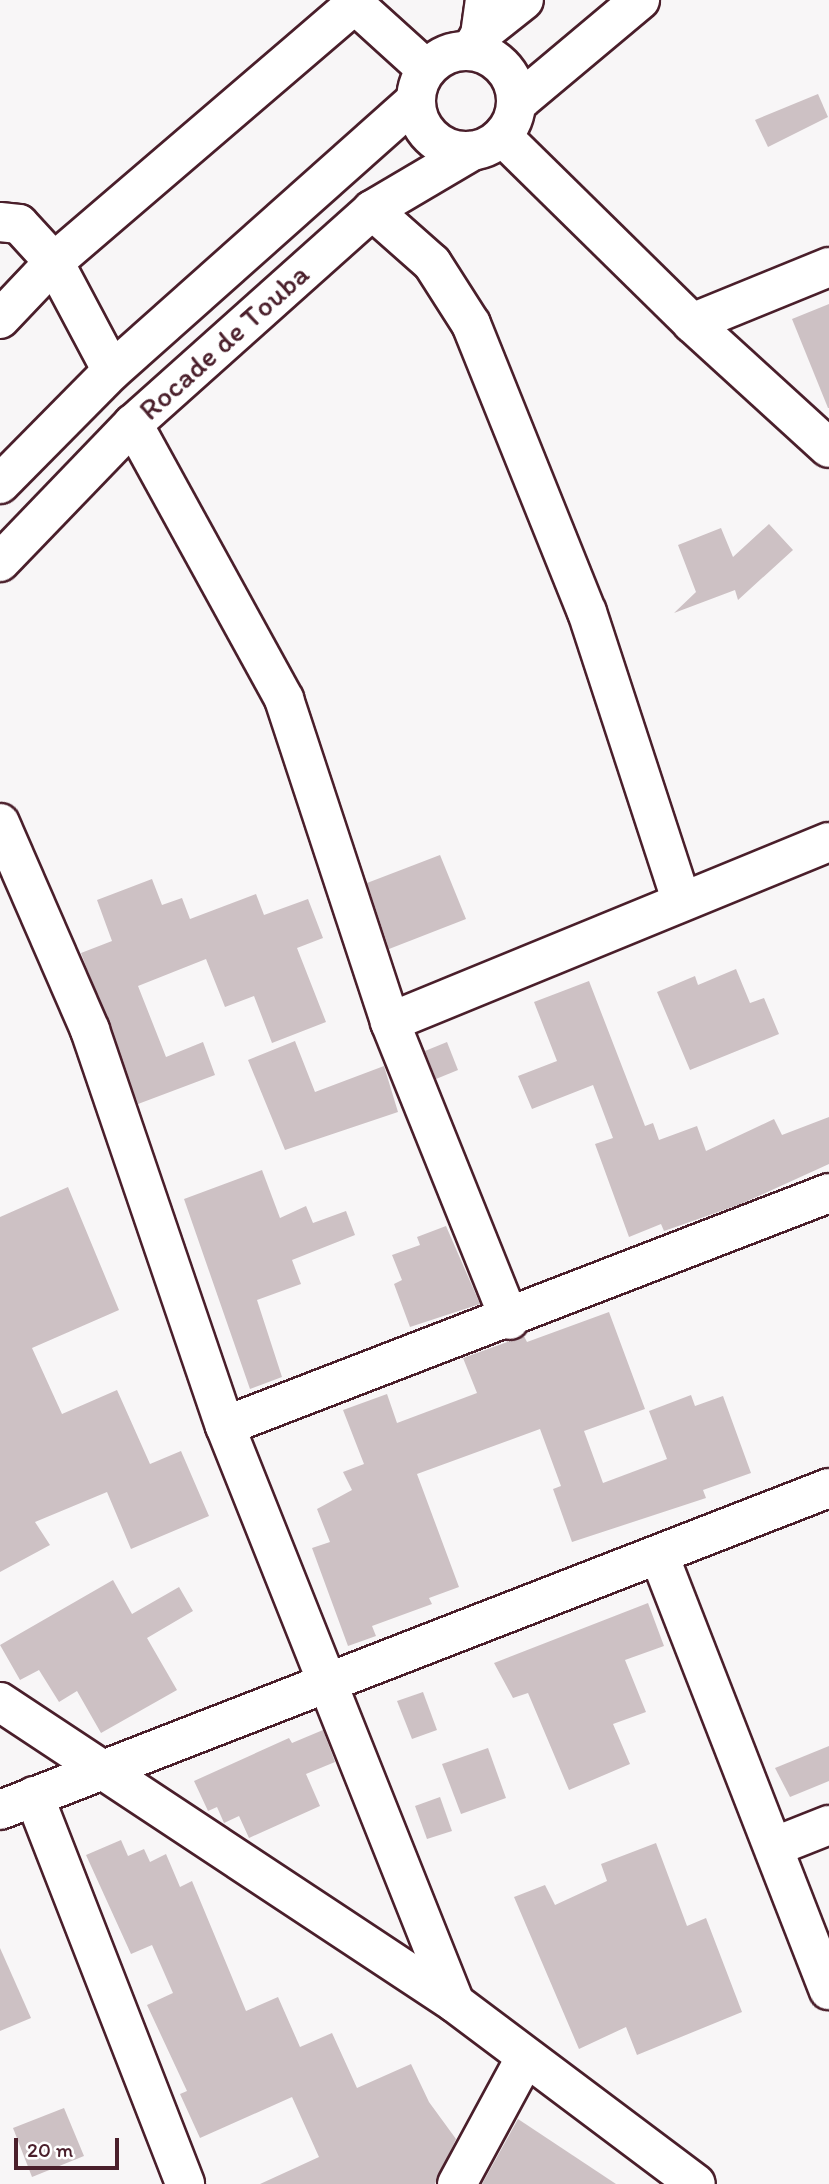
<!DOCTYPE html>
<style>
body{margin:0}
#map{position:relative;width:829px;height:2184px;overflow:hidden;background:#f8f6f7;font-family:Itim,sans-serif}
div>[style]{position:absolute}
.building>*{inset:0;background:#cdc1c4}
.roads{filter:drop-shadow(2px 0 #4a1f2b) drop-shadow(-2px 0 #4a1f2b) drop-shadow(0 2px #4a1f2b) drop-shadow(0 -2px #4a1f2b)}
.minor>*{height:38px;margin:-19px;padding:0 19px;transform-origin:19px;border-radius:19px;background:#fff}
.major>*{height:38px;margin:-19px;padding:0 19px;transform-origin:19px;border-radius:19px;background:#fff}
.major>.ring{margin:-19px;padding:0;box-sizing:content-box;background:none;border:38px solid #fff;border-radius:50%}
span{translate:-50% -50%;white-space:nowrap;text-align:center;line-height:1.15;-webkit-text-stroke:5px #fff;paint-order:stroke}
.street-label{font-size:30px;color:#4a1f2b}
.scale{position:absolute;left:14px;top:2138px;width:105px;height:32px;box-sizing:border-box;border:4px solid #4a1f2b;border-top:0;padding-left:9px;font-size:21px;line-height:24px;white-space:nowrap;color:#4a1f2b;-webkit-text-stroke:5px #fff;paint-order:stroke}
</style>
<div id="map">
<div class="building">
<div style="clip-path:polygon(818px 94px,828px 117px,768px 147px,755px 120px)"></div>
<div style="clip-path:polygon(829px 304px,829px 408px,828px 408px,792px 319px)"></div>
<div style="clip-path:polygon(769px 524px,793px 550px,738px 600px,735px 590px,674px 613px,696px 592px,678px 545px,721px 528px,733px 557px)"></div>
<div style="clip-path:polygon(440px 855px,466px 919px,389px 949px,367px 883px)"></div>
<div style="clip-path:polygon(152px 879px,162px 905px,182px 898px,190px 919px,256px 894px,264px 915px,308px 899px,323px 938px,297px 948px,326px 1022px,272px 1043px,254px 996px,225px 1007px,206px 959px,138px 986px,166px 1057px,203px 1042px,215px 1075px,138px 1104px,81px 953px,112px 941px,97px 900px)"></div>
<div style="clip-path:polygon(736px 969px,750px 1003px,764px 998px,779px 1034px,690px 1070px,657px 992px,695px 976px,698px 985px)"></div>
<div style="clip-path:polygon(589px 981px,645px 1126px,653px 1123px,659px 1140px,697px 1126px,706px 1151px,774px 1119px,782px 1135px,829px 1117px,829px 1164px,741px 1204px,664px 1231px,661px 1224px,629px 1237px,595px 1144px,613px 1138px,593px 1085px,532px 1109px,518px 1076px,557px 1061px,534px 1002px)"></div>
<div style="clip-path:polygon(295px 1041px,315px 1092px,384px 1066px,398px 1112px,285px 1150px,248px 1060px)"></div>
<div style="clip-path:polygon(447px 1042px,458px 1070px,436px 1079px,425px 1051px)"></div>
<div style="clip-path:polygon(262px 1170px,280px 1218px,306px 1206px,313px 1223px,346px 1211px,355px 1235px,292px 1260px,301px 1284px,257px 1300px,282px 1377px,250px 1389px,184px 1199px)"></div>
<div style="clip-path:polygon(68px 1187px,119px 1310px,32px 1348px,62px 1414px,117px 1390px,150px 1464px,181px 1451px,209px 1516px,131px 1549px,107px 1492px,35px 1522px,50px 1545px,0 1572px,0 1217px)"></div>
<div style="clip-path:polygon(446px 1226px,480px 1304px,410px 1327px,394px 1284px,402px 1280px,392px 1255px,420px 1245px,417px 1237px)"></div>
<div style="clip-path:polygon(609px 1312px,645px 1409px,584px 1431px,603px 1483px,667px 1459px,649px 1411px,691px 1395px,695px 1406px,723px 1396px,751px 1473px,703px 1490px,706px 1498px,572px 1542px,553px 1489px,561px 1486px,540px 1429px,417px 1474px,459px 1587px,429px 1598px,432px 1604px,372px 1626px,376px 1636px,348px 1646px,312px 1548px,330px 1542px,317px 1509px,352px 1490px,343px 1472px,364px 1464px,343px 1410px,387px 1394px,397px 1423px,477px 1393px,463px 1358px,524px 1336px,527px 1342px)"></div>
<div style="clip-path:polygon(113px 1580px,132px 1614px,179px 1587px,193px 1611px,147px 1638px,177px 1690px,101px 1733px,77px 1691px,59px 1702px,39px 1670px,20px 1680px,0 1645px)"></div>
<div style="clip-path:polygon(648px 1603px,664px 1646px,625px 1660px,646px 1712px,613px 1724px,630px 1764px,569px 1790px,528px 1693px,513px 1698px,494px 1663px)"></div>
<div style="clip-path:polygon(423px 1692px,437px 1730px,412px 1739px,397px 1701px)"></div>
<div style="clip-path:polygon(323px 1730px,335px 1762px,306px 1774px,320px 1806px,249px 1838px,239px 1816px,224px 1823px,217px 1807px,208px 1811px,194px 1781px,289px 1738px,292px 1743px)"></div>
<div style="clip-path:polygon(829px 1746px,829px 1781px,790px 1797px,775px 1768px)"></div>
<div style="clip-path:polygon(488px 1748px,506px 1798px,461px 1814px,442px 1764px)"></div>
<div style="clip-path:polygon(440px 1797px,452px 1831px,427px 1839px,415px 1806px)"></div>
<div style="clip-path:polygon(121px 1840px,128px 1856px,144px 1849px,150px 1862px,166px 1854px,180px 1887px,192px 1881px,246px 2011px,278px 1997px,300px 2047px,332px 2033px,357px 2088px,411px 2064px,429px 2102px,456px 2139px,435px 2184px,260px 2184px,319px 2157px,292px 2097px,200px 2138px,180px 2094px,187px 2091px,147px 2005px,173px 1993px,152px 1945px,131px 1954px,86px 1855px)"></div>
<div style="clip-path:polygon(656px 1843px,687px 1926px,706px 1918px,742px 2012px,637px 2055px,626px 2027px,579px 2049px,514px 1897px,545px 1885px,555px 1905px,607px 1881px,601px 1864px)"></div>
<div style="clip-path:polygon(0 1948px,31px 2018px,0 2031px)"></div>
<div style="clip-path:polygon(64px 2108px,84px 2156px,32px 2177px,13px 2128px)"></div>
<div style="clip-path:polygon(518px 2119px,616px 2184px,482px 2184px)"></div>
</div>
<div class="roads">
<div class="minor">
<div style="left:480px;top:35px;width:35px;rotate:-82deg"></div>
<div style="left:372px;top:210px;width:80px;rotate:41.5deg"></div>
<div style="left:432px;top:263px;width:72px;rotate:57.4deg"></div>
<div style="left:471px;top:324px;width:310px;rotate:68.1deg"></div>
<div style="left:587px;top:612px;width:303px;rotate:71.9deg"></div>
<div style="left:0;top:222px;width:19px;rotate:6deg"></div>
<div style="left:19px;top:224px;width:52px;rotate:47.4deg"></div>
<div style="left:54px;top:262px;width:123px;rotate:62deg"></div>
<div style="left:0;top:319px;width:79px;rotate:-46.5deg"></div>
<div style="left:54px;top:262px;width:396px;rotate:-40.6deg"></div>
<div style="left:692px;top:323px;width:148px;rotate:-22.2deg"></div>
<div style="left:133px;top:424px;width:314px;rotate:61.2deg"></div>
<div style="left:284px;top:699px;width:340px;rotate:71.8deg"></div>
<div style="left:390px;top:1022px;width:321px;rotate:68.1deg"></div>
<div style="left:0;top:823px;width:226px;rotate:66.5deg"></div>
<div style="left:90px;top:1030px;width:418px;rotate:71.2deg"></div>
<div style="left:225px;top:1426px;width:621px;rotate:68.27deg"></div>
<div style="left:390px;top:1022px;width:474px;rotate:-22.3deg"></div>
<div style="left:225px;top:1426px;width:647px;rotate:-21.09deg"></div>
<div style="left:659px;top:1555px;width:467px;rotate:68.7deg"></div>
<div style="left:0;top:1702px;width:546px;rotate:33.49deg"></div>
<div style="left:455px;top:2003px;width:301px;rotate:36.9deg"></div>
<div style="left:34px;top:1796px;width:416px;rotate:68.7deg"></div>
<div style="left:0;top:1810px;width:889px;rotate:-21.23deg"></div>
<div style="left:776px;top:1846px;width:57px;rotate:-21.6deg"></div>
<div style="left:457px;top:2184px;width:143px;rotate:-61.6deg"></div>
</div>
<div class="major">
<div style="left:350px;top:0;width:103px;rotate:42.2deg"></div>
<div class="ring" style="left:416px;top:51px;width:62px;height:62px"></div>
<div style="left:470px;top:51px;width:19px;rotate:-58deg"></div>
<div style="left:480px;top:35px;width:56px;rotate:-38.5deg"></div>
<div style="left:516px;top:104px;width:162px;rotate:-40deg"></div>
<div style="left:502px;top:136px;width:267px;rotate:44.5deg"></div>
<div style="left:692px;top:323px;width:185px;rotate:42.4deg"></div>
<div style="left:0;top:484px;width:159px;rotate:-45.3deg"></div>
<div style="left:112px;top:371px;width:406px;rotate:-41.7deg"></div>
<div style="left:0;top:562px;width:192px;rotate:-46.1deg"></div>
<div style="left:133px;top:424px;width:321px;rotate:-41.8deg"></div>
<div style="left:372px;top:210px;width:116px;rotate:-30.5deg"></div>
</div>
</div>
<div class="street-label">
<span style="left:224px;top:342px;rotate:-42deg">Rocade de Touba</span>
</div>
<div class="scale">20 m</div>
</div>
